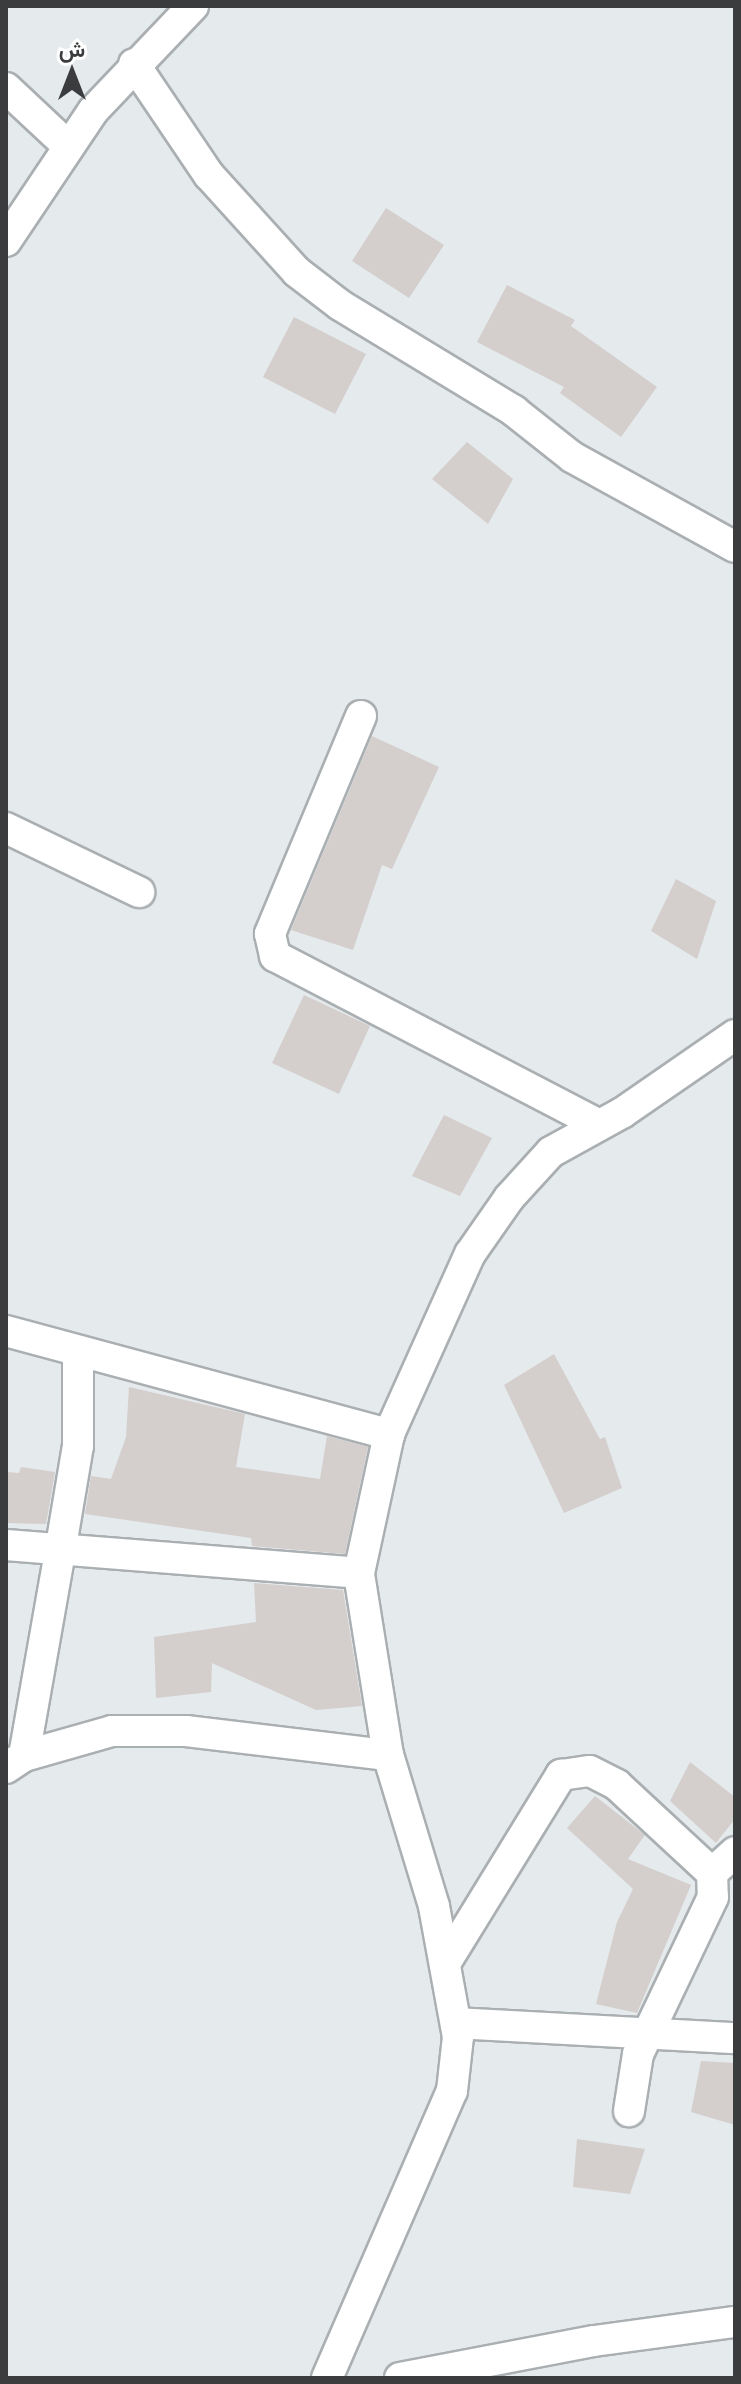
<!DOCTYPE html>
<meta charset="utf-8">
<style>
body{margin:0}
#map{position:relative;width:741px;height:2384px;overflow:hidden;background:#e5eaed;font-family:"Noto Serif",Vazirmatn,serif}
div>[style]{position:absolute}
.building>*{inset:0;background:#d4cecd}
.roads{filter:drop-shadow(2px 0 #aaafb2) drop-shadow(-2px 0 #aaafb2) drop-shadow(0 2px #aaafb2) drop-shadow(0 -2px #aaafb2)}
.street>*{height:30px;margin:-15px;padding:0 15px;transform-origin:15px;border-radius:15px;background:#fff}
span{translate:-50% -50%;white-space:nowrap;text-align:center;line-height:1.15;-webkit-text-stroke:7px #fff;paint-order:stroke}
.frame{position:absolute;inset:0;border:8px solid #3a3c3e;pointer-events:none}
.north{position:absolute;left:32px;top:32px;width:80px;height:80px;-webkit-text-stroke:6px #fff;paint-order:stroke;rotate:0deg;font-size:22px;font-weight:700;line-height:32px;text-align:center;color:#3a3c3e}
.north::after{content:'';display:block;margin:auto;width:28px;height:36px;background:#3a3c3e;clip-path:polygon(50% 0,100% 100%,50% 72%,0 100%)}
</style>
<div id="map">
<div class="building">
<div style="clip-path:polygon(386px 208px,444px 245px,409px 298px,352px 261px)"></div>
<div style="clip-path:polygon(507px 285px,575px 320px,571px 326px,657px 387px,621px 437px,560px 393px,564px 387px,477px 342px)"></div>
<div style="clip-path:polygon(294px 317px,366px 354px,335px 414px,263px 377px)"></div>
<div style="clip-path:polygon(467px 442px,513px 479px,488px 524px,432px 479px)"></div>
<div style="clip-path:polygon(372px 736px,439px 767px,392px 869px,382px 865px,353px 950px,291px 930px)"></div>
<div style="clip-path:polygon(676px 879px,716px 901px,697px 959px,651px 931px)"></div>
<div style="clip-path:polygon(304px 995px,370px 1026px,339px 1094px,272px 1063px)"></div>
<div style="clip-path:polygon(444px 1115px,492px 1138px,460px 1196px,412px 1176px)"></div>
<div style="clip-path:polygon(554px 1354px,600px 1439px,605px 1437px,622px 1488px,564px 1513px,504px 1385px)"></div>
<div style="clip-path:polygon(129px 1387px,245px 1414px,236px 1467px,320px 1479px,327px 1436px,368px 1447px,345px 1554px,252px 1546px,251px 1538px,85px 1514px,91px 1476px,111px 1479px,126px 1437px)"></div>
<div style="clip-path:polygon(21px 1467px,55px 1472px,46px 1524px,6px 1523px,6px 1472px,19px 1473px)"></div>
<div style="clip-path:polygon(254px 1583px,343px 1590px,362px 1706px,316px 1710px,212px 1663px,211px 1692px,156px 1698px,154px 1637px,256px 1622px)"></div>
<div style="clip-path:polygon(690px 1762px,735px 1797px,735px 1819px,716px 1843px,670px 1801px)"></div>
<div style="clip-path:polygon(595px 1796px,645px 1835px,628px 1859px,691px 1885px,637px 2013px,596px 2004px,617px 1922px,633px 1889px,567px 1828px)"></div>
<div style="clip-path:polygon(701px 2061px,735px 2063px,735px 2125px,691px 2112px)"></div>
<div style="clip-path:polygon(577px 2139px,645px 2149px,630px 2194px,573px 2187px)"></div>
</div>
<div class="roads">
<div class="street">
<div style="left:134px;top:64px;width:134px;rotate:56deg"></div>
<div style="left:209px;top:175px;width:131px;rotate:47.8deg"></div>
<div style="left:297px;top:272px;width:54px;rotate:37.5deg"></div>
<div style="left:340px;top:305px;width:204px;rotate:31.3deg"></div>
<div style="left:514px;top:411px;width:74px;rotate:38.4deg"></div>
<div style="left:572px;top:457px;width:186px;rotate:28.9deg"></div>
<div style="left:6px;top:88px;width:85px;rotate:43.1deg"></div>
<div style="left:6px;top:241px;width:156px;rotate:-56.2deg"></div>
<div style="left:93px;top:111px;width:145px;rotate:-46.4deg"></div>
<div style="left:361px;top:716px;width:236px;rotate:112.7deg"></div>
<div style="left:270px;top:934px;width:23px;rotate:77deg"></div>
<div style="left:275px;top:956px;width:365px;rotate:27.5deg"></div>
<div style="left:6px;top:828px;width:148px;rotate:25.7deg"></div>
<div style="left:6px;top:1331px;width:397px;rotate:15.1deg"></div>
<div style="left:6px;top:1545px;width:354px;rotate:4.5deg"></div>
<div style="left:24px;top:1756px;width:91px;rotate:-15.9deg"></div>
<div style="left:112px;top:1731px;width:74px"></div>
<div style="left:186px;top:1731px;width:203px;rotate:6.8deg"></div>
<div style="left:6px;top:1768px;width:22px;rotate:-34deg"></div>
<div style="left:24px;top:1756px;width:213px;rotate:-80deg"></div>
<div style="left:61px;top:1546px;width:101px;rotate:-80.4deg"></div>
<div style="left:78px;top:1446px;width:95px;rotate:-90deg"></div>
<div style="left:712px;top:1873px;width:31px;rotate:-42deg"></div>
<div style="left:446px;top:1962px;width:220px;rotate:-58.4deg"></div>
<div style="left:561px;top:1775px;width:29px;rotate:-8deg"></div>
<div style="left:590px;top:1771px;width:30px;rotate:27deg"></div>
<div style="left:617px;top:1785px;width:129px;rotate:42.8deg"></div>
<div style="left:712px;top:1873px;width:24px;rotate:88deg"></div>
<div style="left:713px;top:1897px;width:174px;rotate:115.5deg"></div>
<div style="left:638px;top:2054px;width:58px;rotate:99deg"></div>
<div style="left:456px;top:2023px;width:279px;rotate:3.1deg"></div>
<div style="left:327px;top:2378px;width:313px;rotate:-66.5deg"></div>
<div style="left:452px;top:2091px;width:54px;rotate:-83.7deg"></div>
<div style="left:458px;top:2037px;width:133px;rotate:-100.4deg"></div>
<div style="left:434px;top:1906px;width:158px;rotate:-106.9deg"></div>
<div style="left:388px;top:1755px;width:184px;rotate:-99.1deg"></div>
<div style="left:359px;top:1573px;width:142px;rotate:-77.8deg"></div>
<div style="left:389px;top:1434px;width:197px;rotate:-65.8deg"></div>
<div style="left:470px;top:1254px;width:68px;rotate:-55.1deg"></div>
<div style="left:509px;top:1198px;width:62px;rotate:-47.6deg"></div>
<div style="left:551px;top:1152px;width:81px;rotate:-28.8deg"></div>
<div style="left:622px;top:1113px;width:137px;rotate:-34.6deg"></div>
<div style="left:400px;top:2378px;width:197px;rotate:-10.8deg"></div>
<div style="left:594px;top:2341px;width:142px;rotate:-7.7deg"></div>
</div>
</div>
<div class="frame"></div>
<div class="north">ش</div>
</div>
